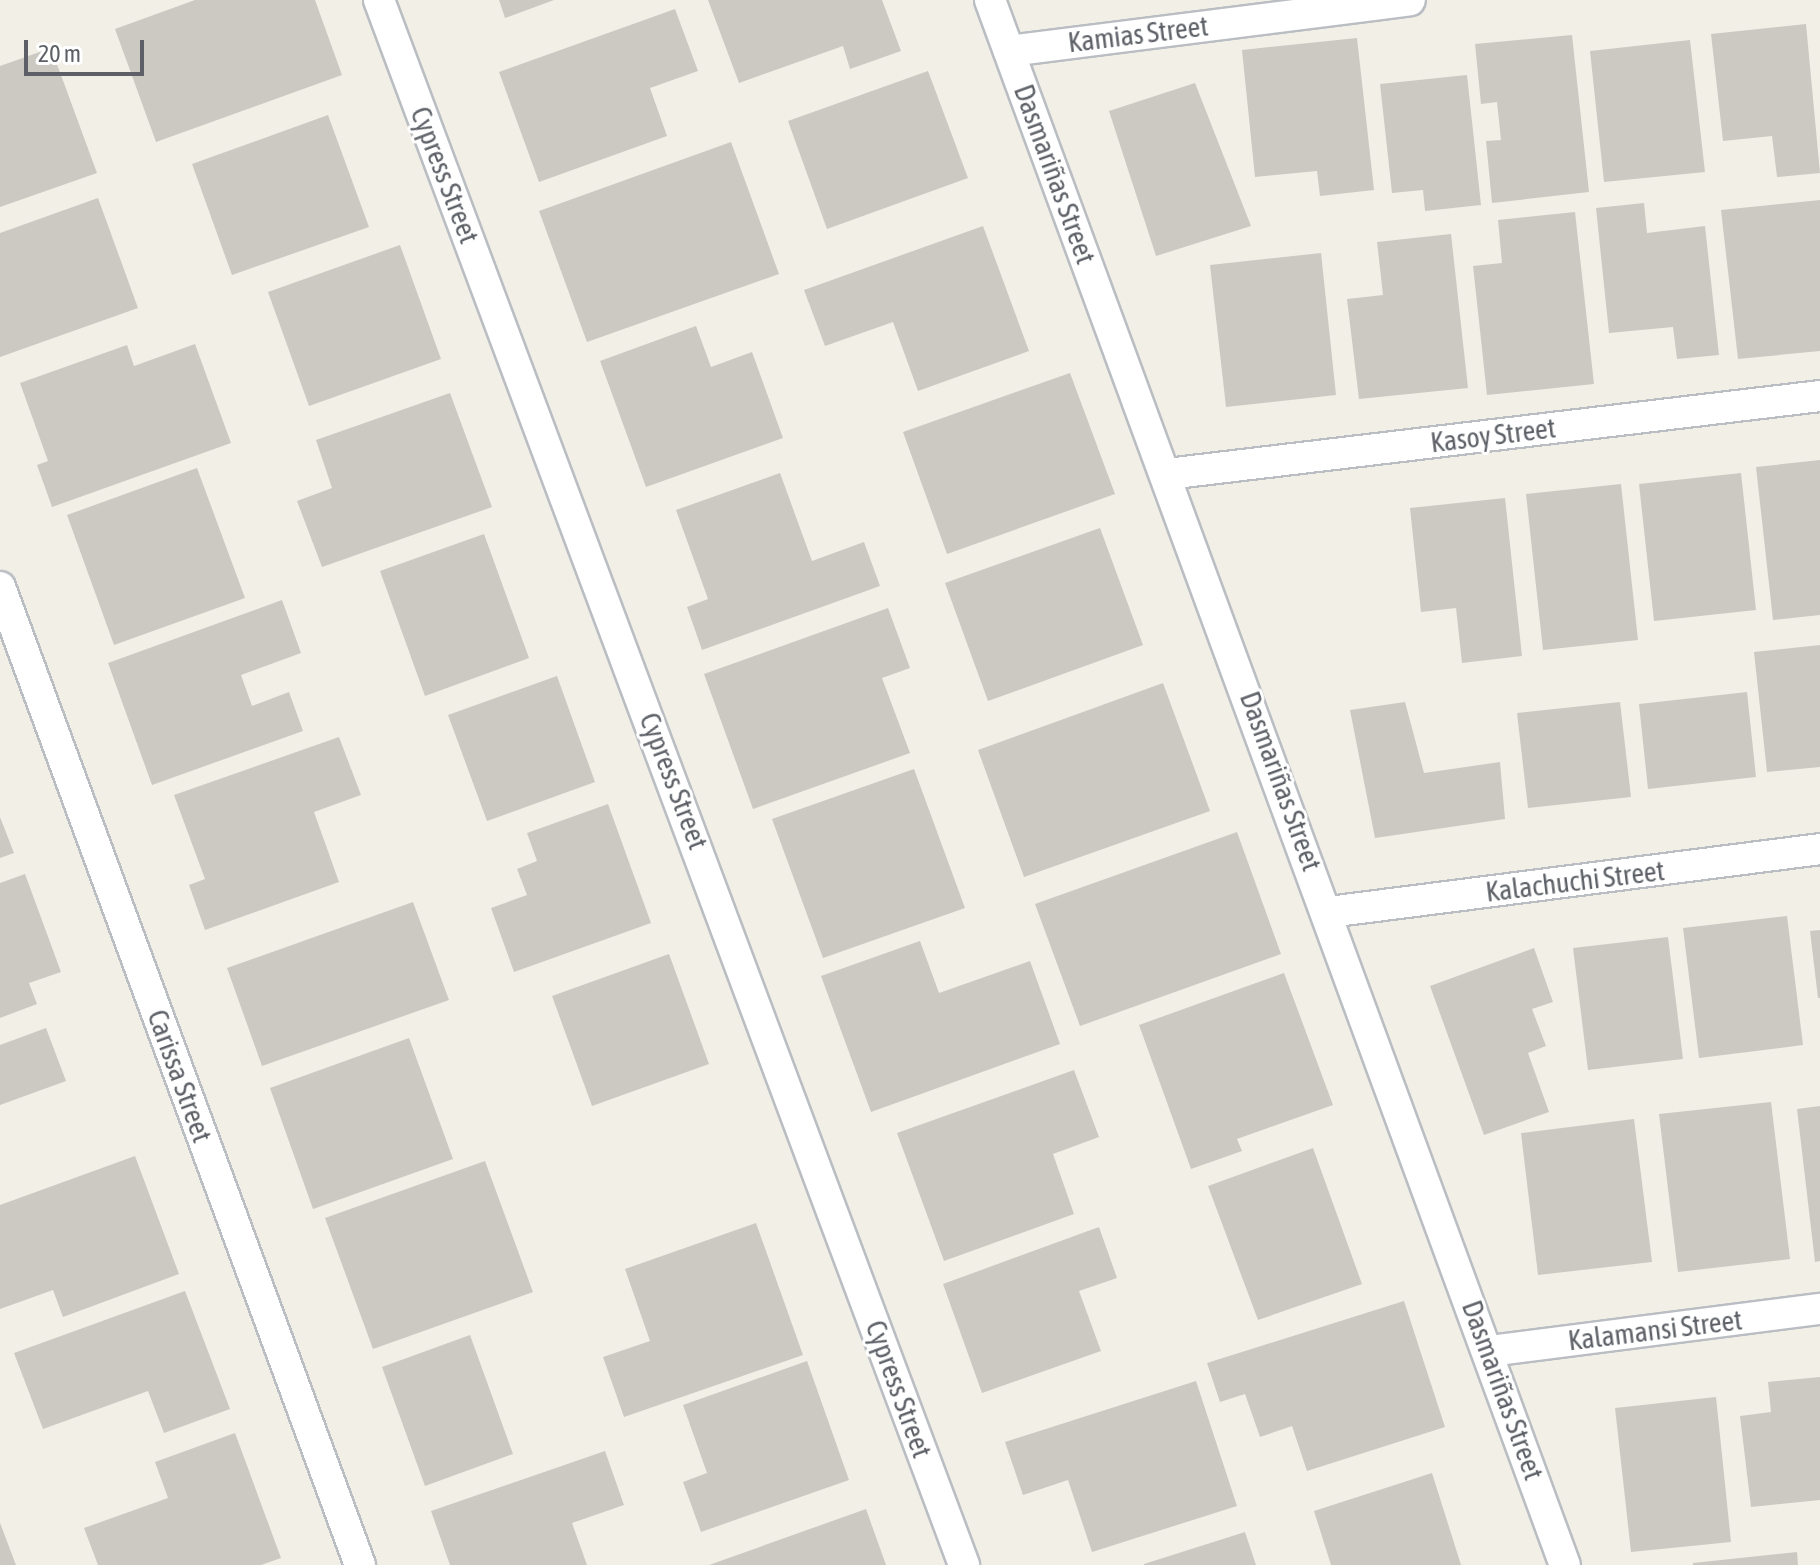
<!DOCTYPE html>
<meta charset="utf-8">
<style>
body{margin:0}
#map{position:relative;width:1820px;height:1565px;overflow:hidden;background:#f1efe6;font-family:"Asap Condensed",sans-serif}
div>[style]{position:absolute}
.building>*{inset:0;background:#ccc9c3}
.roads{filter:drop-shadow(2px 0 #babdc2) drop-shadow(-2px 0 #babdc2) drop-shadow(0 2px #babdc2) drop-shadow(0 -2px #babdc2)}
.minor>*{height:30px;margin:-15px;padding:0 15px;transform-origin:15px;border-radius:15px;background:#fff}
span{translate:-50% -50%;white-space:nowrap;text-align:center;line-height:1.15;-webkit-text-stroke:6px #fff;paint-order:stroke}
.street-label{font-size:28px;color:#5d6167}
.scale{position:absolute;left:24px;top:40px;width:120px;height:36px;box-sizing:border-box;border:4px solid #5d6167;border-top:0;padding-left:10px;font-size:24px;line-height:28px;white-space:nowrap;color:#5d6167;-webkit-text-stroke:6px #fff;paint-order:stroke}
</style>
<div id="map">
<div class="building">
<div style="clip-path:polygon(195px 0,315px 0,342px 75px,156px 142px,115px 29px)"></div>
<div style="clip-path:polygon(499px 0,554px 0,505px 18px)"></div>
<div style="clip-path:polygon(708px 0,882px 0,901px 51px,850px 69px,843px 46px,739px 83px)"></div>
<div style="clip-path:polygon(675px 9px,698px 71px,650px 88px,667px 136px,539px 182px,499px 72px)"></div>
<div style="clip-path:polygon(1806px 24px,1820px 173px,1777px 177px,1772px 136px,1723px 141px,1711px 34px)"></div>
<div style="clip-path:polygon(1572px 35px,1589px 192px,1492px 203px,1486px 141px,1501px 140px,1497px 102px,1481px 104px,1475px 44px)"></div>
<div style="clip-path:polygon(1357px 38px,1374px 190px,1320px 196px,1317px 171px,1255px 177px,1242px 50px)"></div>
<div style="clip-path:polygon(1690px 40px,1705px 172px,1604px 182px,1590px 51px)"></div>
<div style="clip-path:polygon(51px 48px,97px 173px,0 207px,0 66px)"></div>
<div style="clip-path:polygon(928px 71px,968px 178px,827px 229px,788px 121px)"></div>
<div style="clip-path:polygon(1467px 75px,1481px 205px,1425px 211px,1423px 190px,1392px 193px,1380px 84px)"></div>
<div style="clip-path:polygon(1195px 83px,1251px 226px,1156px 256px,1109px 111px)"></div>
<div style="clip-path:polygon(328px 115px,369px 227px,232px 275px,192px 164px)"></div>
<div style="clip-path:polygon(731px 142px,779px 274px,587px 342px,539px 211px)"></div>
<div style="clip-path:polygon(98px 198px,138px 308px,0 357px,0 233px)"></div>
<div style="clip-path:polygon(1820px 200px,1820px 351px,1738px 359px,1721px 210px)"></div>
<div style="clip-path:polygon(1644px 203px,1647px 233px,1705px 226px,1719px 355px,1677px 359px,1673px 327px,1609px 333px,1596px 208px)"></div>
<div style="clip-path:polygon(1575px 212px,1594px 384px,1487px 395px,1473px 266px,1502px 263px,1498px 220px)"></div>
<div style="clip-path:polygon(983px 226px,1029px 351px,918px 391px,893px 322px,825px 346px,804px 290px)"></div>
<div style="clip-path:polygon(1451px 234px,1468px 388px,1359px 399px,1347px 299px,1383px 295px,1377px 242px)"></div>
<div style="clip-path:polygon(400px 245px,441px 359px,309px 406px,268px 292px)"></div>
<div style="clip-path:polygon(1321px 253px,1336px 395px,1226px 407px,1210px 265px)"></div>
<div style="clip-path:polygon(696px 326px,711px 367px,752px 352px,783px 438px,646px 487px,600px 361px)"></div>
<div style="clip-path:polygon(195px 344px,231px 443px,52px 507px,37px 465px,48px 461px,20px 383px,127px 345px,134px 366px)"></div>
<div style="clip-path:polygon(1070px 373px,1115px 494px,947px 554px,903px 432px)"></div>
<div style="clip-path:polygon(450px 393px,492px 507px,322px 567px,297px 501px,332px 488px,316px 440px)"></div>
<div style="clip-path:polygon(1820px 460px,1820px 615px,1773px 620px,1756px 467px)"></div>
<div style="clip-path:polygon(197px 468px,245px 598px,114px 645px,67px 515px)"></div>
<div style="clip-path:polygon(780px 473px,812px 561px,864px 542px,880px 586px,702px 650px,687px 607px,708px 599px,676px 510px)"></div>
<div style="clip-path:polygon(1741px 473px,1756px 610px,1654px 621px,1639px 484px)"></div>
<div style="clip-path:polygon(1621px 484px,1638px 640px,1543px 650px,1526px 494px)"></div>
<div style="clip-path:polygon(1505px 498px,1522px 656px,1462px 663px,1456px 608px,1421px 612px,1410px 508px)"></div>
<div style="clip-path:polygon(1100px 528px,1143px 645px,988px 701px,945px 583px)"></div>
<div style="clip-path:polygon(484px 534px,529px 658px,425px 696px,380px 571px)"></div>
<div style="clip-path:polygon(282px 600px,301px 653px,241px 675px,252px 706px,289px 692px,303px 731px,152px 785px,108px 663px)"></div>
<div style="clip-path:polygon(888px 608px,910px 668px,882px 678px,910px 753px,753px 809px,704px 674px)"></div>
<div style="clip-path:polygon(1820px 645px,1820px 767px,1767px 772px,1754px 652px)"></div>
<div style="clip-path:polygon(557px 676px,595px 782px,487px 821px,448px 715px)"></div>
<div style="clip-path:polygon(1163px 683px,1210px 811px,1024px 877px,978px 750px)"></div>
<div style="clip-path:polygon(1747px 692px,1756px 777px,1648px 789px,1639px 704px)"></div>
<div style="clip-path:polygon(1405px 702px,1424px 773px,1500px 762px,1505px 819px,1375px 838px,1350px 710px)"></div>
<div style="clip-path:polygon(1620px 702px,1631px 797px,1528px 808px,1517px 713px)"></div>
<div style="clip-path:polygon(339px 737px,361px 795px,314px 812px,339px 882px,205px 930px,189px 885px,205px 879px,174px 795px)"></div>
<div style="clip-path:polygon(914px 769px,965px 908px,823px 958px,772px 819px)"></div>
<div style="clip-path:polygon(608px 804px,651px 923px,514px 972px,491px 908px,527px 895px,517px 869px,537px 861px,527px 833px)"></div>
<div style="clip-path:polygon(0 817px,14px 853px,0 858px)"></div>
<div style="clip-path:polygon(1237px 832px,1281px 954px,1080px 1026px,1035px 904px)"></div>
<div style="clip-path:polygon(25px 874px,61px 972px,29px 983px,37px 1004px,0 1018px,0 883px)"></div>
<div style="clip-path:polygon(413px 902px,449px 1000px,262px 1066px,227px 968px)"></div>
<div style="clip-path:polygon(1787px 916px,1803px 1045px,1699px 1058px,1683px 928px)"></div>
<div style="clip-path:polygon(1820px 930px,1820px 998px,1818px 998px,1810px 931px)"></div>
<div style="clip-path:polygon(1668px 937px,1683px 1059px,1588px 1070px,1573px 948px)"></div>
<div style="clip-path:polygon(920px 941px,939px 993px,1030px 961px,1060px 1044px,871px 1112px,821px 976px)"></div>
<div style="clip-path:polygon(1534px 948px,1553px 1002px,1532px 1009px,1546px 1046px,1528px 1053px,1549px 1112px,1484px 1135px,1430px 986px)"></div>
<div style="clip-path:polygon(669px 954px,709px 1064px,592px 1106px,552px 996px)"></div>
<div style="clip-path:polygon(1284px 973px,1333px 1105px,1237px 1139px,1242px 1151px,1191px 1169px,1139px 1025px)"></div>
<div style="clip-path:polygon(46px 1028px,66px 1081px,0 1105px,0 1045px)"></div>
<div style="clip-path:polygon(409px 1038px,453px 1159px,313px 1209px,270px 1088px)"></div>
<div style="clip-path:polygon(1074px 1070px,1099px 1137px,1053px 1154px,1074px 1214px,944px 1261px,897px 1133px)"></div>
<div style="clip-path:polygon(1771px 1102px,1790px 1259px,1678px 1272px,1659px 1114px)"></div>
<div style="clip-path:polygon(1820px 1106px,1820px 1261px,1815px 1262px,1797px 1109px)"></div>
<div style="clip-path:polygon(1634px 1119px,1652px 1262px,1538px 1275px,1521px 1133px)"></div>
<div style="clip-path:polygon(1313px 1148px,1362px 1284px,1258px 1320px,1208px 1186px)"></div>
<div style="clip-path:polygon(135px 1156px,179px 1274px,63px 1317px,53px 1290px,0 1309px,0 1205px)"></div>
<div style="clip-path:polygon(485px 1161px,533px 1292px,373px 1349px,325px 1218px)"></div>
<div style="clip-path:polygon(756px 1223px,803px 1355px,624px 1417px,603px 1357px,650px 1341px,625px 1269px)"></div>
<div style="clip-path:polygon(1099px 1227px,1117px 1278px,1079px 1291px,1101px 1351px,982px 1393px,943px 1284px)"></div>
<div style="clip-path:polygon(185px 1291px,230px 1409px,164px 1433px,148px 1391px,43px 1429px,14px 1353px)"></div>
<div style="clip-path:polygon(1404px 1301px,1445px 1427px,1307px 1471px,1292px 1426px,1260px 1437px,1245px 1394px,1220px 1402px,1207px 1363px)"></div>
<div style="clip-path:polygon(470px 1335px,513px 1454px,425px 1486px,382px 1367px)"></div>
<div style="clip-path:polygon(807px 1361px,849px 1480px,701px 1532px,683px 1482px,707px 1473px,683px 1405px)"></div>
<div style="clip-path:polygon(1820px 1377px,1820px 1500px,1751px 1507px,1740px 1416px,1771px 1412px,1768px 1382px)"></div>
<div style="clip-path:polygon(1196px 1381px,1237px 1506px,1092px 1552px,1068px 1480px,1023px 1495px,1005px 1442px)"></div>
<div style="clip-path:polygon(1716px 1397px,1731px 1542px,1631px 1552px,1615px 1408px)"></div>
<div style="clip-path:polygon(235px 1433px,281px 1558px,261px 1565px,98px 1565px,84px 1528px,168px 1498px,155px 1462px)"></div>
<div style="clip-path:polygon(605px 1451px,624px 1505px,572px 1523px,587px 1565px,450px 1565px,431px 1511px)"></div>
<div style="clip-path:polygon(1432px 1473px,1461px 1565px,1331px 1565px,1314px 1511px)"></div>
<div style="clip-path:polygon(866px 1509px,886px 1565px,709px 1565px)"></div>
<div style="clip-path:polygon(0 1523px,16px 1565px,0 1565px)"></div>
<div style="clip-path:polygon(1245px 1532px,1256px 1565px,1144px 1565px,1144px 1564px)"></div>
<div style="clip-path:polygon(1797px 1552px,1798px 1565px,1693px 1565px,1693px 1563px)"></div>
</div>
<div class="roads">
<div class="minor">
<div style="left:379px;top:0;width:1671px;rotate:69.5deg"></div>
<div style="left:990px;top:0;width:1667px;rotate:69.83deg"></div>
<div style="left:1009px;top:51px;width:404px;rotate:-7.2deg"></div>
<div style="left:1167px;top:474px;width:658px;rotate:-6.81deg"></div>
<div style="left:0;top:587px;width:1042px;rotate:69.79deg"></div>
<div style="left:1329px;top:912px;width:495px;rotate:-7.3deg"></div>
<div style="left:1490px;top:1351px;width:333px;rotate:-7.3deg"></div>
</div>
</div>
<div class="street-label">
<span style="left:1138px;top:34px;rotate:-7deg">Kamias Street</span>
<span style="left:1055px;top:174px;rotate:70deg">Dasmariñas Street</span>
<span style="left:445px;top:175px;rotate:69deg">Cypress Street</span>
<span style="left:1493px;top:435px;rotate:-7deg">Kasoy Street</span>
<span style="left:674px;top:781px;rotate:69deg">Cypress Street</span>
<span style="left:1281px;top:781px;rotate:70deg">Dasmariñas Street</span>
<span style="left:1575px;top:881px;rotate:-7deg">Kalachuchi Street</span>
<span style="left:180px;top:1076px;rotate:70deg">Carissa Street</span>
<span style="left:1655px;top:1330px;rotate:-7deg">Kalamansi Street</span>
<span style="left:899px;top:1389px;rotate:70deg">Cypress Street</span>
<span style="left:1503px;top:1390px;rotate:70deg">Dasmariñas Street</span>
</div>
<div class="scale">20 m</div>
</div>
